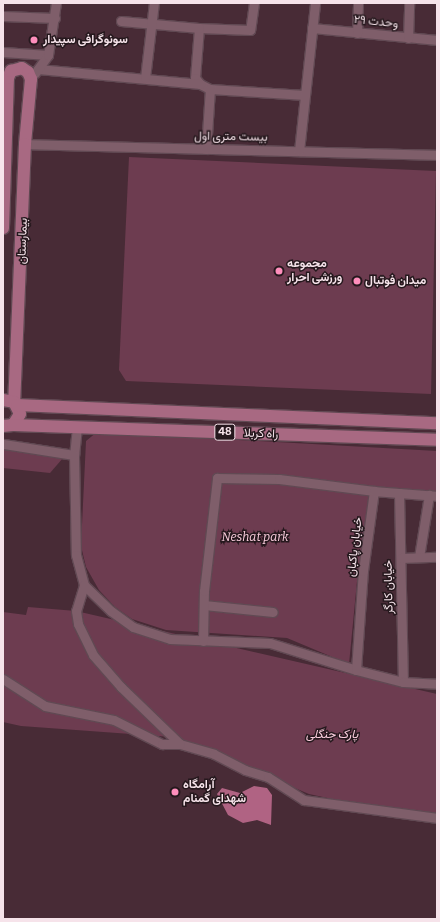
<!DOCTYPE html>
<meta charset="utf-8">
<style>
body{margin:0}
#map{position:relative;width:440px;height:922px;overflow:hidden;background:#482b36;font-family:Bitter,Vazirmatn,serif}
div>[style]{position:absolute}
.green>*{inset:0;background:#6d3c50}
.water>*{inset:0;background:#b06383}
.roads{filter:drop-shadow(1px 0 #614953) drop-shadow(-1px 0 #614953) drop-shadow(0 1px #614953) drop-shadow(0 -1px #614953)}
.minor>*{height:9px;margin:-4.5px;padding:0 4.5px;transform-origin:4.5px;border-radius:4.5px;background:#7f5e6a}
.major>*{height:12px;margin:-6px;padding:0 6px;transform-origin:6px;border-radius:6px;background:#a86982}
.dots>*{width:11px;height:11px;translate:-50% -50%;box-sizing:border-box;border:2px solid #25181d;border-radius:50%}
span{translate:-50% -50%;white-space:nowrap;text-align:center;line-height:1.15;-webkit-text-stroke:3px #25181d;paint-order:stroke}
.shield-label span{padding:1px 3px;background:#25181d;border:1px solid;border-radius:3px;-webkit-text-stroke-width:0}
.shield-label{font-size:11px;color:#f6e3ea;font-weight:700}
.street-label{font-size:12px;color:#f6e3ea}
.poi-label{font-size:12px;color:#f6e3ea;font-weight:700}
.left{translate:0 -50%;text-align:left}
.park-label{font-size:12px;color:#fccfdf;font-style:italic}
.frame{position:absolute;inset:0;border:4px solid #f6e3ea;pointer-events:none}
</style>
<div id="map">
<div class="green">
<div style="clip-path:polygon(129px 157px,436px 171px,431px 394px,126px 381px,119px 370px)"></div>
<div style="clip-path:polygon(97px 432px,437px 451px,437px 492px,371px 487px,358px 571px,349px 664px,287px 638px,166px 630px,132px 619px,115px 607px,99px 590px,86px 567px,81px 546px,86px 441px)"></div>
<div style="clip-path:polygon(3px 449px,63px 458px,50px 473px,3px 468px)"></div>
<div style="clip-path:polygon(28px 607px,76px 611px,437px 694px,437px 815px,406px 815px,309px 794px,172px 737px,21px 726px,3px 722px,3px 612px,26px 615px)"></div>
</div>
<div class="water">
<div style="clip-path:polygon(254px 786px,267px 788px,272px 795px,271px 825px,257px 820px,243px 823px,228px 815px,217px 794px,222px 788px,240px 793px)"></div>
</div>
<div class="roads">
<div class="minor">
<div style="left:254px;top:3px;width:27px;rotate:98deg"></div>
<div style="left:250px;top:30px;width:51px;rotate:-177.8deg"></div>
<div style="left:199px;top:28px;width:50px;rotate:94.6deg"></div>
<div style="left:195px;top:78px;width:8px;rotate:50deg"></div>
<div style="left:200px;top:84px;width:11px;rotate:27deg"></div>
<div style="left:210px;top:89px;width:95px;rotate:3.6deg"></div>
<div style="left:3px;top:16px;width:52px;rotate:2.2deg"></div>
<div style="left:121px;top:21px;width:78px;rotate:5.1deg"></div>
<div style="left:312px;top:28px;width:126px;rotate:5.5deg"></div>
<div style="left:357px;top:33px;width:30px;rotate:-88deg"></div>
<div style="left:408px;top:38px;width:35px;rotate:-88deg"></div>
<div style="left:3px;top:52px;width:45px;rotate:3.8deg"></div>
<div style="left:38px;top:69px;width:163px;rotate:5.3deg"></div>
<div style="left:35px;top:73px;width:22px;rotate:-54deg"></div>
<div style="left:48px;top:55px;width:53px;rotate:-81.3deg"></div>
<div style="left:145px;top:78px;width:76px;rotate:-83.2deg"></div>
<div style="left:25px;top:144px;width:412px;rotate:1.5deg"></div>
<div style="left:206px;top:149px;width:60px;rotate:-86.2deg"></div>
<div style="left:299px;top:151px;width:149px;rotate:-83.8deg"></div>
<div style="left:77px;top:427px;width:28px;rotate:96deg"></div>
<div style="left:74px;top:455px;width:100px;rotate:88.9deg"></div>
<div style="left:76px;top:555px;width:31px;rotate:75deg"></div>
<div style="left:84px;top:585px;width:27px;rotate:107deg"></div>
<div style="left:76px;top:611px;width:13px;rotate:81deg"></div>
<div style="left:78px;top:624px;width:34px;rotate:64deg"></div>
<div style="left:93px;top:655px;width:43px;rotate:48.8deg"></div>
<div style="left:121px;top:687px;width:82px;rotate:44deg"></div>
<div style="left:180px;top:744px;width:35px;rotate:16deg"></div>
<div style="left:214px;top:754px;width:35px;rotate:27deg"></div>
<div style="left:245px;top:770px;width:24px;rotate:17deg"></div>
<div style="left:268px;top:777px;width:43px;rotate:32.6deg"></div>
<div style="left:304px;top:800px;width:134px;rotate:7.7deg"></div>
<div style="left:3px;top:444px;width:72px;rotate:8.8deg"></div>
<div style="left:399px;top:493px;width:189px;rotate:88.8deg"></div>
<div style="left:419px;top:557px;width:63px;rotate:-80.8deg"></div>
<div style="left:401px;top:558px;width:36px;rotate:-2deg"></div>
<div style="left:84px;top:585px;width:37px;rotate:44deg"></div>
<div style="left:111px;top:611px;width:27px;rotate:36deg"></div>
<div style="left:133px;top:627px;width:39px;rotate:18deg"></div>
<div style="left:170px;top:639px;width:100px;rotate:2.3deg"></div>
<div style="left:270px;top:643px;width:90px;rotate:17.4deg"></div>
<div style="left:356px;top:670px;width:49px;rotate:14.3deg"></div>
<div style="left:403px;top:682px;width:34px;rotate:3deg"></div>
<div style="left:204px;top:605px;width:69px;rotate:5.8deg"></div>
<div style="left:203px;top:641px;width:50px;rotate:-88.9deg"></div>
<div style="left:204px;top:591px;width:114px;rotate:-83.4deg"></div>
<div style="left:217px;top:478px;width:62px;rotate:0.9deg"></div>
<div style="left:279px;top:479px;width:96px;rotate:7.2deg"></div>
<div style="left:356px;top:670px;width:99px;rotate:-86deg"></div>
<div style="left:363px;top:571px;width:81px;rotate:-82.2deg"></div>
<div style="left:374px;top:491px;width:63px;rotate:4.5deg"></div>
<div style="left:3px;top:679px;width:50px;rotate:32.7deg"></div>
<div style="left:45px;top:706px;width:70px;rotate:11.5deg"></div>
<div style="left:114px;top:720px;width:54px;rotate:26.6deg"></div>
<div style="left:162px;top:744px;width:18px"></div>
</div>
<div class="major">
<div style="left:3px;top:228px;width:150px;rotate:-88.1deg"></div>
<div style="left:8px;top:78px;width:8px;rotate:-67deg"></div>
<div style="left:11px;top:71px;width:11px;rotate:-15deg"></div>
<div style="left:22px;top:68px;width:7px;rotate:34deg"></div>
<div style="left:28px;top:72px;width:8px;rotate:67deg"></div>
<div style="left:31px;top:79px;width:65px;rotate:95.3deg"></div>
<div style="left:25px;top:144px;width:258px;rotate:92.4deg"></div>
<div style="left:3px;top:400px;width:11px;rotate:10deg"></div>
<div style="left:14px;top:402px;width:13px;rotate:63deg"></div>
<div style="left:20px;top:414px;width:13px;rotate:122deg"></div>
<div style="left:13px;top:425px;width:10px;rotate:174deg"></div>
<div style="left:17px;top:405px;width:420px;rotate:2.5deg"></div>
<div style="left:13px;top:425px;width:424px;rotate:2deg"></div>
</div>
</div>
<div class="dots">
<div style="left:34px;top:40px;background:#fe8ebc"></div>
<div style="left:279px;top:271px;background:#fe8ebc"></div>
<div style="left:357px;top:281px;background:#fe8ebc"></div>
<div style="left:175px;top:792px;background:#fe8ebc"></div>
</div>
<div class="shield-label">
<span style="left:225px;top:432px">48</span>
</div>
<div class="street-label">
<span style="left:376px;top:22px;rotate:6deg">وحدت ۲۹</span>
<span style="left:231px;top:137px;rotate:1deg">بیست متری اول</span>
<span style="left:23px;top:241px;rotate:-88deg">بیمارستان</span>
<span style="left:261px;top:434px;rotate:2deg">راه کربلا</span>
<span style="left:355px;top:547px;rotate:-83deg">خیابان پاکبان</span>
<span style="left:389px;top:587px;rotate:-91deg">خیابان کارگر</span>
</div>
<div class="poi-label">
<span class="left" style="left:43px;top:40px">سونوگرافی سپیدار</span>
<span class="left" style="left:287px;top:271px">مجموعه<br>ورزشی احرار</span>
<span class="left" style="left:365px;top:281px">میدان فوتبال</span>
<span class="left" style="left:183px;top:792px">آرامگاه<br>شهدای گمنام</span>
</div>
<div class="park-label">
<span style="left:255px;top:538px">Neshat park</span>
<span style="left:332px;top:735px">پارک جنگلی</span>
</div>
<div class="frame"></div>
</div>
